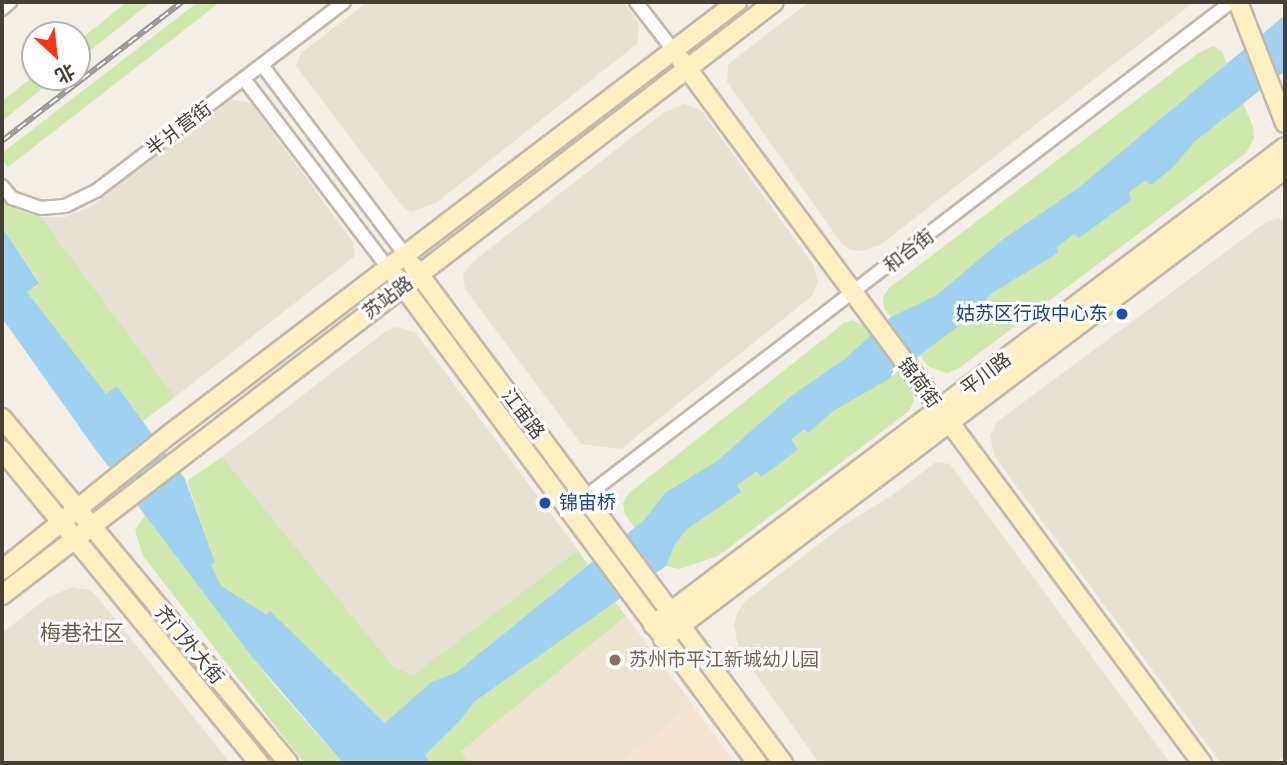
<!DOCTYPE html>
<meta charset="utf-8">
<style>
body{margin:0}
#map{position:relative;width:1287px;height:765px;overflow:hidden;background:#f3efe6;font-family:Jost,"Noto Sans SC",sans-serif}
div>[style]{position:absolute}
.residential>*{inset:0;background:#e7e1d4}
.commercial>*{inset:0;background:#f5e5d0}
.education>*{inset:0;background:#ece4cf}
.green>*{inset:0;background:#cee8ae}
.water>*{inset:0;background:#a1d1f1}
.roads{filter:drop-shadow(2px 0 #c2b9ab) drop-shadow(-2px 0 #c2b9ab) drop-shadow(0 2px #c2b9ab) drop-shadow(0 -2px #c2b9ab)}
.street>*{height:12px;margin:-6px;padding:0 6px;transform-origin:6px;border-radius:6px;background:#fff}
.secondary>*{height:18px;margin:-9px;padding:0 9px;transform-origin:9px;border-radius:9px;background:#fff0c4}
.rail>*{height:6px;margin-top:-3px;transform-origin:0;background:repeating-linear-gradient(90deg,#fff 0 10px,#959595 0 20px);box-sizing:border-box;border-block:2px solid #959595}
.dots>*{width:19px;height:19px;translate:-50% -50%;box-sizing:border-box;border:4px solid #fff;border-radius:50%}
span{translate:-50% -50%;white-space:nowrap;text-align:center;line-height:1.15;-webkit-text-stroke:6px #fff;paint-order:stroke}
.street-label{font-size:19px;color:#463f35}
.transit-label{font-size:19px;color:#164399}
.right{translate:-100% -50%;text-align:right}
.left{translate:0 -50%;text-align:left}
.education-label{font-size:19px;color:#785e54}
.neighbourhood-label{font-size:21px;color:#695d4c}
.frame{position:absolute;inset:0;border:4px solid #463f35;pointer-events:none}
.north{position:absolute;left:21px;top:21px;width:70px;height:70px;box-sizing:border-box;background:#fff;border:2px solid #b5b2ae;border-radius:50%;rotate:153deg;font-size:19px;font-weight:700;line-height:28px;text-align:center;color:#463f35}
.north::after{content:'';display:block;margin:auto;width:24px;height:32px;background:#fc3514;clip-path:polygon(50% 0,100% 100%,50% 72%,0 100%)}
</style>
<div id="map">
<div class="residential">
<div style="clip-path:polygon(367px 2px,623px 2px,639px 23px,637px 44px,436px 203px,411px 212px,403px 207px,296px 66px,301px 53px)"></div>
<div style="clip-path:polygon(809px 2px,1194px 2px,880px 245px,862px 251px,851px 250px,842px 244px,727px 82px,728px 66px,732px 61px)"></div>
<div style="clip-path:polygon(231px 99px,251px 103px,353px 242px,355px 256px,175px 397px,41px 217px,65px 217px,90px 207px)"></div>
<div style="clip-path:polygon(684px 104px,701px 110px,814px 266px,818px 281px,812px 296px,621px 449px,581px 444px,465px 289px,463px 276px,470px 264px,663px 113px)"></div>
<div style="clip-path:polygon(1278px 218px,1285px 221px,1285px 755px,1275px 763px,1221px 763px,995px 457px,990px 436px,997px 422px,1266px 222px)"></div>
<div style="clip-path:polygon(396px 327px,415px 332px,578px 550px,415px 675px,394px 667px,222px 457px,386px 331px)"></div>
<div style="clip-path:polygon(936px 462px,950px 464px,1170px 763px,819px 763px,739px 651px,734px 625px,737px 614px,744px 602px,842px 526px,891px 496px)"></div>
<div style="clip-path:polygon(72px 587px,90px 590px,99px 599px,230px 763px,2px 763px,2px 633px,47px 598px)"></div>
</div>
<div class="commercial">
<div style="clip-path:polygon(693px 705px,735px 763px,621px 763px)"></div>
</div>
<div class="education">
<div style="clip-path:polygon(626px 616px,693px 705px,621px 763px,470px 763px,460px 752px)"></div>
</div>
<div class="green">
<div style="clip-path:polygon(127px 2px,151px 2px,77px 61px,77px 42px)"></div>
<div style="clip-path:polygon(198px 2px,219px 3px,8px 167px,2px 160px,2px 153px)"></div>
<div style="clip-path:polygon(1213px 46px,1222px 52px,1253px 127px,1254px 138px,1246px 153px,958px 369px,947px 373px,929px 367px,884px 308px,883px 297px,889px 288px,1197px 54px)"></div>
<div style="clip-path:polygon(35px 75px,57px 77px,2px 121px,2px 101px)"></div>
<div style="clip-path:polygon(2px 196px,18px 210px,41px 217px,175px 397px,143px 421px,117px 387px,106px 395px,27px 292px,39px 282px,2px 227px)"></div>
<div style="clip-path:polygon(853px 320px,864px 326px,911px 389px,914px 400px,909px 411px,718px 556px,679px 569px,666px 566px,655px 556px,625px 514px,623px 503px,629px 493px,844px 323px)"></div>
<div style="clip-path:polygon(222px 457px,394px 667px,414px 675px,578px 550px,588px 565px,455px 673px,431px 682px,385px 723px,270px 612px,267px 614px,221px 587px,211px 565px,215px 562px,187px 481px)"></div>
<div style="clip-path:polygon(145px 515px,278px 690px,343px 763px,304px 763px,143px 556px,135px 530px)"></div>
<div style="clip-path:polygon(615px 602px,626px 616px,460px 752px,470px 763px,431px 763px,425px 755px,458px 723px,474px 702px)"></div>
</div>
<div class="water">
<div style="clip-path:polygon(1285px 15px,1285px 71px,1195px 141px,1172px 168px,1151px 185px,1146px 180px,1129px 192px,1131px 200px,1079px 238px,1074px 234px,1057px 247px,1058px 253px,992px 293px,965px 321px,887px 380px,833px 411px,808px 433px,805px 429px,791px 439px,798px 450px,761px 477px,757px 471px,737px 485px,741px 492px,687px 529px,675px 544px,666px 566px,474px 702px,458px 723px,425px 755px,431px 763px,343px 763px,253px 658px,95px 449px,2px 318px,2px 227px,39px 283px,27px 292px,106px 394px,117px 386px,185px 479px,215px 562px,211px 565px,221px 586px,266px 614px,270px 611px,385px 723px,431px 682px,455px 673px,644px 520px,665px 493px,717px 461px,790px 397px,846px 358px,891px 317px,937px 295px,1002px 240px,1077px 189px)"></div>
</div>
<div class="roads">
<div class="street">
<div style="left:636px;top:2px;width:62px;rotate:52.2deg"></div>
<div style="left:2px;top:9px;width:11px;rotate:-41deg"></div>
<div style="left:262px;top:65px;width:239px;rotate:53deg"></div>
<div style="left:244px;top:79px;width:239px;rotate:52.7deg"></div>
<div style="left:2px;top:186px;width:16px;rotate:50deg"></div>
<div style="left:12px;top:198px;width:31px;rotate:19deg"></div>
<div style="left:41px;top:208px;width:24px;rotate:-5deg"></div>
<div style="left:65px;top:206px;width:34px;rotate:-26deg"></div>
<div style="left:96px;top:191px;width:312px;rotate:-37.3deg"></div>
<div style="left:585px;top:497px;width:814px;rotate:-37.46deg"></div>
</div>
<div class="secondary">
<div style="left:1238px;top:2px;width:130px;rotate:68.8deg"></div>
<div style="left:681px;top:60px;width:875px;rotate:53.46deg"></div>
<div style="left:413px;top:266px;width:620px;rotate:53.33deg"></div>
<div style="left:396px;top:277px;width:605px;rotate:53.4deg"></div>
<div style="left:2px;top:418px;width:448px;rotate:50.3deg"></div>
<div style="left:2px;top:450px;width:405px;rotate:50.6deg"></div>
<div style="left:2px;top:570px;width:216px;rotate:-39deg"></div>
<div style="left:170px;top:434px;width:713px;rotate:-37.3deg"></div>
<div style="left:2px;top:595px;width:973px;rotate:-37.53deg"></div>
<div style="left:653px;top:625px;width:792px;rotate:-37.1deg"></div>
<div style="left:663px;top:639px;width:780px;rotate:-37.08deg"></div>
</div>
</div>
<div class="rail">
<div style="left:2px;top:141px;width:227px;rotate:-37.7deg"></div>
</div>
<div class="dots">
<div style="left:1122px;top:314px;background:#1a4fb4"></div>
<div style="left:545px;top:503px;background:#1a4fb4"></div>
<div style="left:615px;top:660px;background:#8d6e63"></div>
</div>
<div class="street-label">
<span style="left:179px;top:129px;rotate:-37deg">半爿营街</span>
<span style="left:909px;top:251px;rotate:-38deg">和合街</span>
<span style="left:388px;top:298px;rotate:-37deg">苏站路</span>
<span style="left:986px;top:374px;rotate:-37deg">平川路</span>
<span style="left:919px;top:383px;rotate:53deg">锦荷街</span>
<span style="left:523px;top:414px;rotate:53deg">江宙路</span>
<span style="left:189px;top:645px;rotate:50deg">齐门外大街</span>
</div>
<div class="transit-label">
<span class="right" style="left:1108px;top:314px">姑苏区行政中心东</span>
<span class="left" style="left:559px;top:503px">锦宙桥</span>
</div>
<div class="education-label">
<span class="left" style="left:629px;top:660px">苏州市平江新城幼儿园</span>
</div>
<div class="neighbourhood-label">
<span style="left:82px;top:633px">梅巷社区</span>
</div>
<div class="frame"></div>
<div class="north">北</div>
</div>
